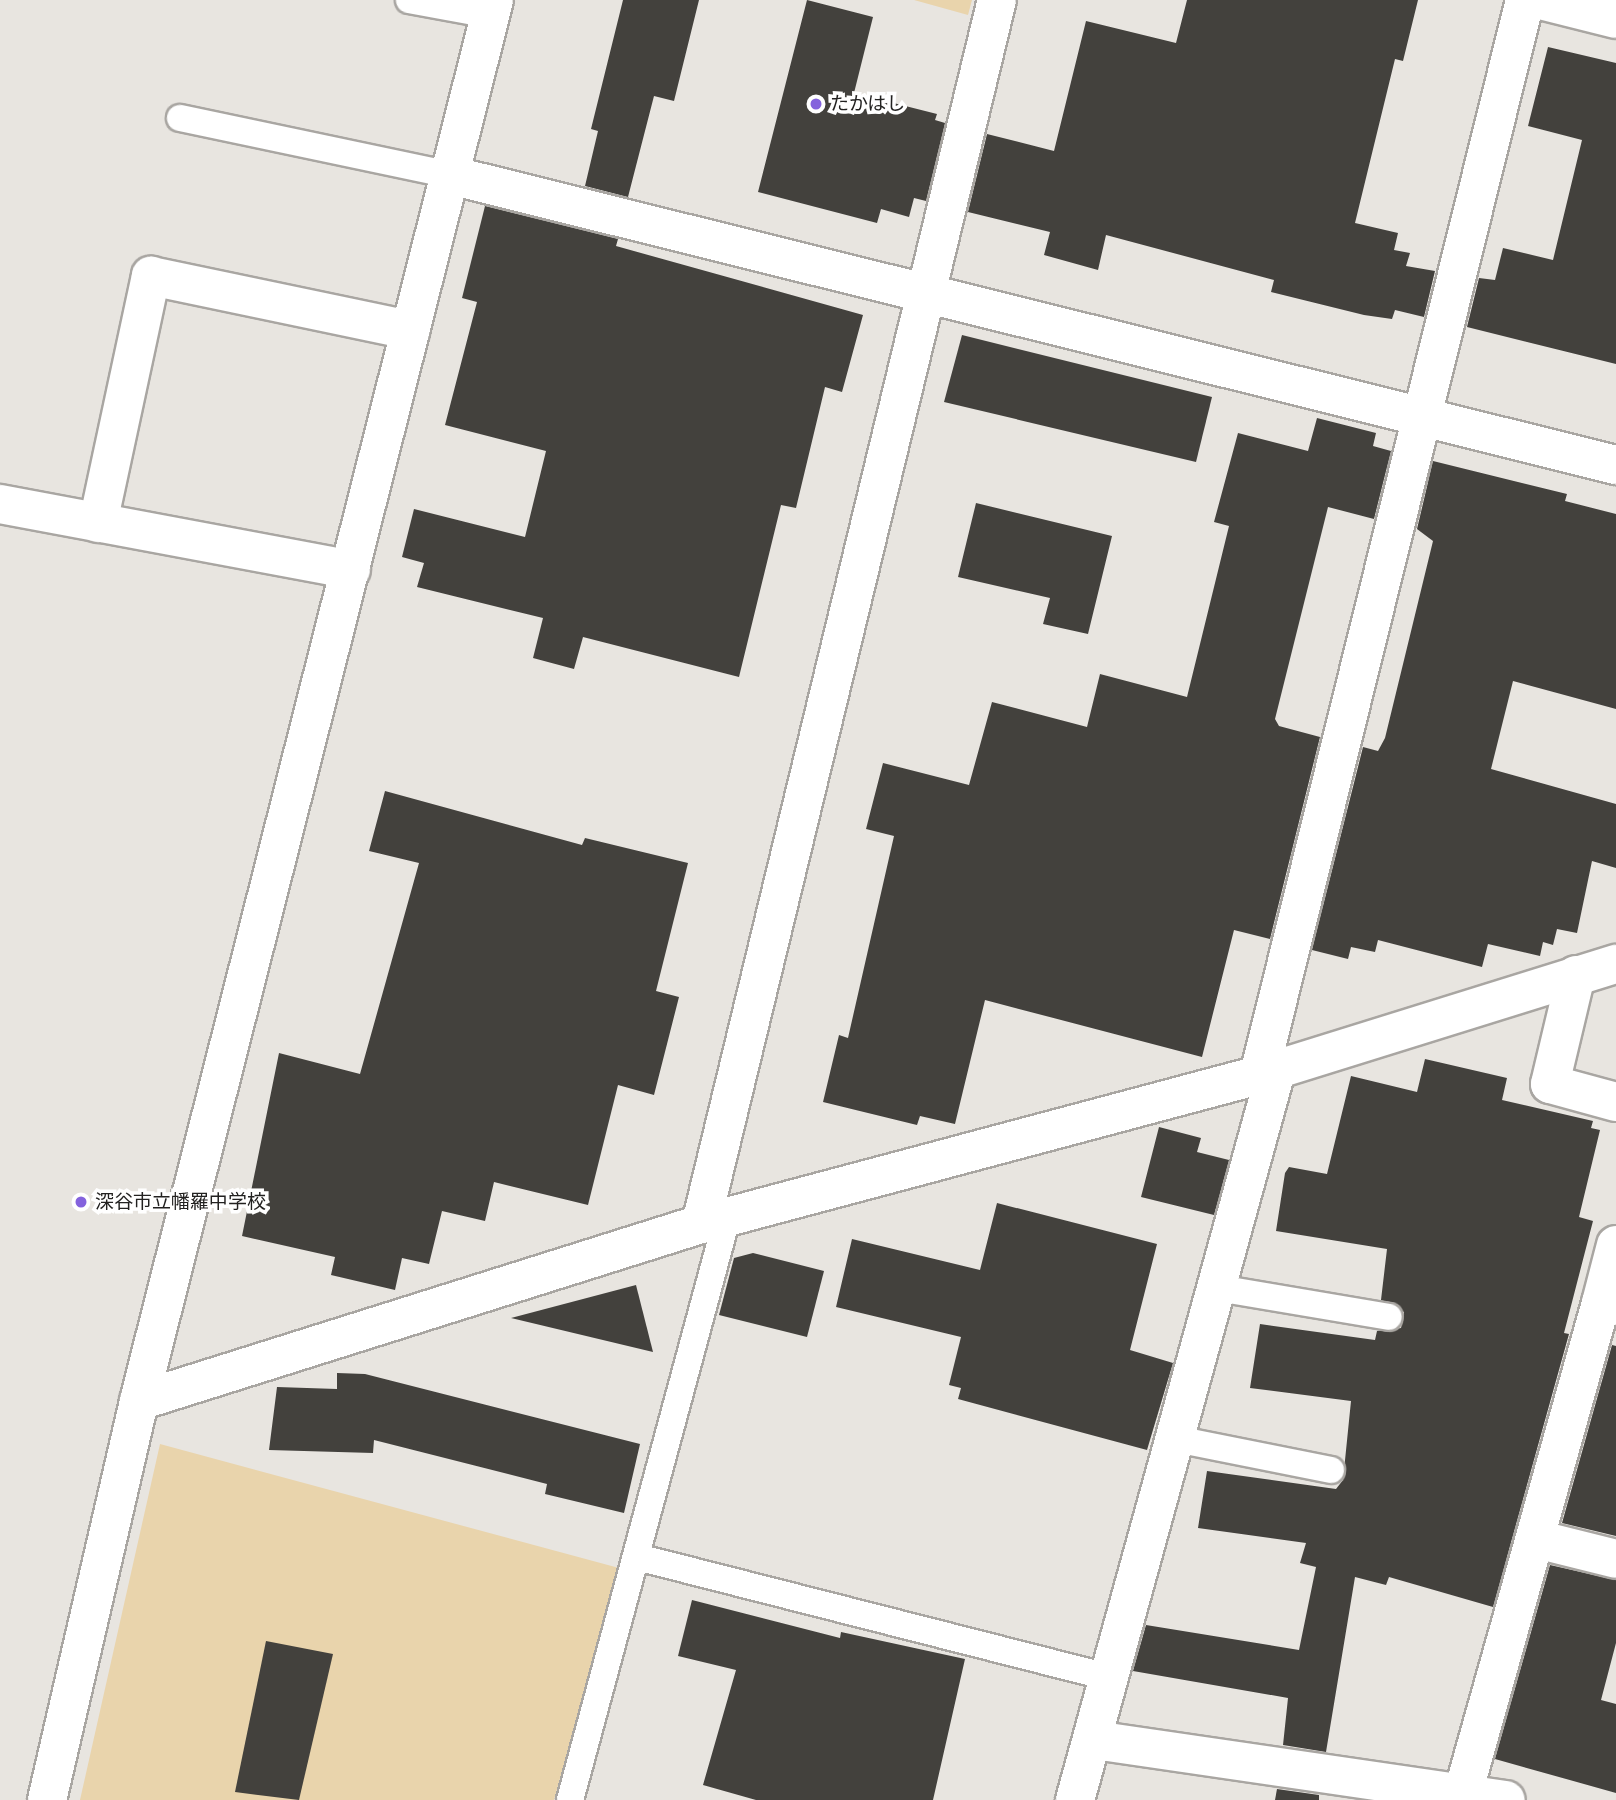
<!DOCTYPE html>
<meta charset="utf-8">
<style>
body{margin:0}
#map{position:relative;width:1616px;height:1800px;overflow:hidden;background:#e8e5e0;font-family:Ubuntu,"Noto Sans JP",sans-serif}
div>[style]{position:absolute}
.green>*{inset:0;background:#e9d4ac}
.building>*{inset:0;background:#43413d}
.roads{filter:drop-shadow(2px 0 #a9a6a2) drop-shadow(-2px 0 #a9a6a2) drop-shadow(0 2px #a9a6a2) drop-shadow(0 -2px #a9a6a2)}
.lane>*{height:26px;margin:-13px;padding:0 13px;transform-origin:13px;border-radius:13px;background:#fff}
.street>*{height:38px;margin:-19px;padding:0 19px;transform-origin:19px;border-radius:19px;background:#fff}
.secondary>*{height:38px;margin:-19px;padding:0 19px;transform-origin:19px;border-radius:19px;background:#fff}
.dots>*{width:19px;height:19px;translate:-50% -50%;box-sizing:border-box;border:4px solid #fff;border-radius:50%}
span{translate:-50% -50%;white-space:nowrap;text-align:center;line-height:1.15;-webkit-text-stroke:7px #fff;paint-order:stroke}
.poi-label{font-size:19px;color:#222120}
.left{translate:0 -50%;text-align:left}
</style>
<div id="map">
<div class="green">
<div style="clip-path:polygon(914px 0,972px 0,968px 15px)"></div>
<div style="clip-path:polygon(160px 1444px,619px 1568px,554px 1800px,80px 1800px)"></div>
</div>
<div class="building">
<div style="clip-path:polygon(623px 0,699px 0,674px 101px,654px 96px,628px 197px,585px 186px,598px 131px,591px 129px)"></div>
<div style="clip-path:polygon(807px 0,873px 17px,854px 93px,937px 114px,935px 120px,945px 123px,926px 201px,914px 198px,909px 217px,881px 209px,877px 223px,758px 192px)"></div>
<div style="clip-path:polygon(1187px 0,1418px 0,1403px 61px,1395px 59px,1355px 223px,1398px 233px,1394px 250px,1410px 253px,1406px 266px,1435px 271px,1424px 317px,1395px 310px,1392px 319px,1364px 315px,1271px 292px,1274px 280px,1106px 235px,1098px 270px,1044px 255px,1050px 232px,968px 212px,987px 134px,1054px 151px,1086px 21px,1176px 43px)"></div>
<div style="clip-path:polygon(1548px 47px,1616px 63px,1616px 364px,1467px 327px,1479px 278px,1495px 280px,1503px 248px,1553px 260px,1582px 140px,1528px 126px)"></div>
<div style="clip-path:polygon(485px 206px,618px 239px,616px 246px,863px 315px,842px 392px,825px 387px,796px 508px,781px 505px,739px 677px,583px 637px,574px 669px,533px 658px,543px 618px,417px 587px,424px 563px,402px 557px,414px 509px,525px 537px,546px 451px,445px 425px,477px 302px,462px 298px)"></div>
<div style="clip-path:polygon(962px 335px,1212px 397px,1196px 462px,944px 402px)"></div>
<div style="clip-path:polygon(1317px 418px,1376px 433px,1373px 446px,1391px 451px,1374px 519px,1328px 507px,1275px 719px,1279px 726px,1320px 737px,1270px 939px,1234px 930px,1202px 1057px,985px 1000px,955px 1124px,920px 1116px,917px 1125px,823px 1102px,839px 1035px,848px 1038px,894px 836px,866px 829px,883px 763px,969px 785px,992px 702px,1087px 727px,1100px 674px,1187px 697px,1229px 526px,1214px 522px,1238px 433px,1308px 451px)"></div>
<div style="clip-path:polygon(1433px 461px,1567px 494px,1565px 501px,1616px 514px,1616px 709px,1513px 681px,1491px 769px,1616px 804px,1616px 868px,1592px 861px,1577px 933px,1557px 929px,1553px 945px,1543px 942px,1540px 956px,1488px 944px,1482px 967px,1378px 940px,1375px 952px,1351px 947px,1348px 959px,1312px 950px,1363px 747px,1378px 751px,1385px 738px,1433px 541px,1417px 529px)"></div>
<div style="clip-path:polygon(976px 503px,1112px 536px,1088px 634px,1043px 624px,1050px 598px,958px 577px)"></div>
<div style="clip-path:polygon(385px 791px,582px 845px,585px 838px,688px 863px,656px 991px,679px 997px,654px 1095px,618px 1085px,588px 1205px,494px 1182px,485px 1221px,442px 1211px,429px 1264px,402px 1258px,395px 1290px,331px 1275px,335px 1257px,242px 1236px,279px 1053px,360px 1074px,419px 863px,369px 851px)"></div>
<div style="clip-path:polygon(1425px 1059px,1507px 1078px,1502px 1100px,1593px 1121px,1591px 1128px,1600px 1130px,1579px 1217px,1593px 1221px,1564px 1333px,1569px 1334px,1493px 1607px,1389px 1577px,1386px 1585px,1355px 1577px,1326px 1752px,1283px 1745px,1288px 1698px,1133px 1671px,1146px 1625px,1299px 1650px,1316px 1567px,1300px 1563px,1306px 1543px,1198px 1528px,1207px 1471px,1336px 1489px,1343px 1480px,1351px 1401px,1250px 1388px,1260px 1324px,1375px 1340px,1377px 1331px,1401px 1328px,1404px 1312px,1381px 1300px,1387px 1249px,1276px 1231px,1285px 1173px,1289px 1167px,1327px 1174px,1351px 1076px,1417px 1092px)"></div>
<div style="clip-path:polygon(1159px 1127px,1201px 1138px,1197px 1152px,1229px 1160px,1214px 1215px,1141px 1197px)"></div>
<div style="clip-path:polygon(997px 1203px,1157px 1244px,1130px 1350px,1173px 1363px,1147px 1450px,958px 1399px,961px 1388px,949px 1385px,961px 1337px,836px 1307px,852px 1239px,980px 1270px)"></div>
<div style="clip-path:polygon(753px 1253px,824px 1271px,807px 1337px,719px 1315px,734px 1258px)"></div>
<div style="clip-path:polygon(636px 1285px,653px 1352px,511px 1318px)"></div>
<div style="clip-path:polygon(1612px 1345px,1616px 1346px,1616px 1536px,1562px 1523px)"></div>
<div style="clip-path:polygon(337px 1373px,365px 1374px,640px 1444px,624px 1513px,545px 1494px,547px 1484px,374px 1440px,373px 1453px,269px 1450px,277px 1387px,337px 1389px)"></div>
<div style="clip-path:polygon(1550px 1565px,1616px 1580px,1616px 1643px,1601px 1700px,1616px 1704px,1616px 1793px,1495px 1759px)"></div>
<div style="clip-path:polygon(692px 1600px,840px 1638px,841px 1632px,965px 1659px,933px 1800px,756px 1800px,703px 1785px,736px 1670px,678px 1656px)"></div>
<div style="clip-path:polygon(266px 1641px,333px 1654px,299px 1800px,235px 1792px)"></div>
<div style="clip-path:polygon(1277px 1789px,1319px 1795px,1319px 1800px,1275px 1800px)"></div>
</div>
<div class="roads">
<div class="lane">
<div style="left:409px;top:0;width:82px;rotate:10.5deg"></div>
<div style="left:180px;top:118px;width:276px;rotate:11.9deg"></div>
<div style="left:1218px;top:1288px;width:173px;rotate:9.6deg"></div>
<div style="left:1176px;top:1439px;width:158px;rotate:11.3deg"></div>
<div style="left:637px;top:1557px;width:488px;rotate:14.3deg"></div>
<div style="left:570px;top:1800px;width:603px;rotate:-74.9deg"></div>
</div>
<div class="street">
<div style="left:1540px;top:0;width:78px;rotate:14deg"></div>
<div style="left:450px;top:175px;width:1202px;rotate:13.97deg"></div>
<div style="left:0;top:504px;width:357px;rotate:10.6deg"></div>
<div style="left:98px;top:523px;width:253px;rotate:-77.9deg"></div>
<div style="left:151px;top:276px;width:265px;rotate:11.8deg"></div>
<div style="left:1576px;top:975px;width:112px;rotate:103.4deg"></div>
<div style="left:1550px;top:1084px;width:68px;rotate:15.3deg"></div>
<div style="left:1259px;top:1075px;width:1107px;rotate:-76.1deg"></div>
<div style="left:701px;top:1224px;width:1259px;rotate:-76.41deg"></div>
<div style="left:1616px;top:1245px;width:60px;rotate:104.5deg"></div>
<div style="left:1601px;top:1303px;width:15px;rotate:11deg"></div>
<div style="left:139px;top:1401px;width:589px;rotate:-17.48deg"></div>
<div style="left:701px;top:1224px;width:578px;rotate:-14.95deg"></div>
<div style="left:1259px;top:1075px;width:374px;rotate:-17.3deg"></div>
<div style="left:1536px;top:1539px;width:82px;rotate:14deg"></div>
<div style="left:1094px;top:1740px;width:416px;rotate:8.3deg"></div>
<div style="left:1463px;top:1793px;width:509px;rotate:-74.27deg"></div>
<div style="left:1075px;top:1800px;width:756px;rotate:-74.59deg"></div>
</div>
<div class="secondary">
<div style="left:47px;top:1800px;width:409px;rotate:-77deg"></div>
<div style="left:139px;top:1401px;width:1445px;rotate:-75.78deg"></div>
</div>
</div>
<div class="dots">
<div style="left:816px;top:104px;background:#8462dd"></div>
<div style="left:81px;top:1202px;background:#8462dd"></div>
</div>
<div class="poi-label">
<span class="left" style="left:830px;top:104px">たかはし</span>
<span class="left" style="left:95px;top:1202px">深谷市立幡羅中学校</span>
</div>
</div>
